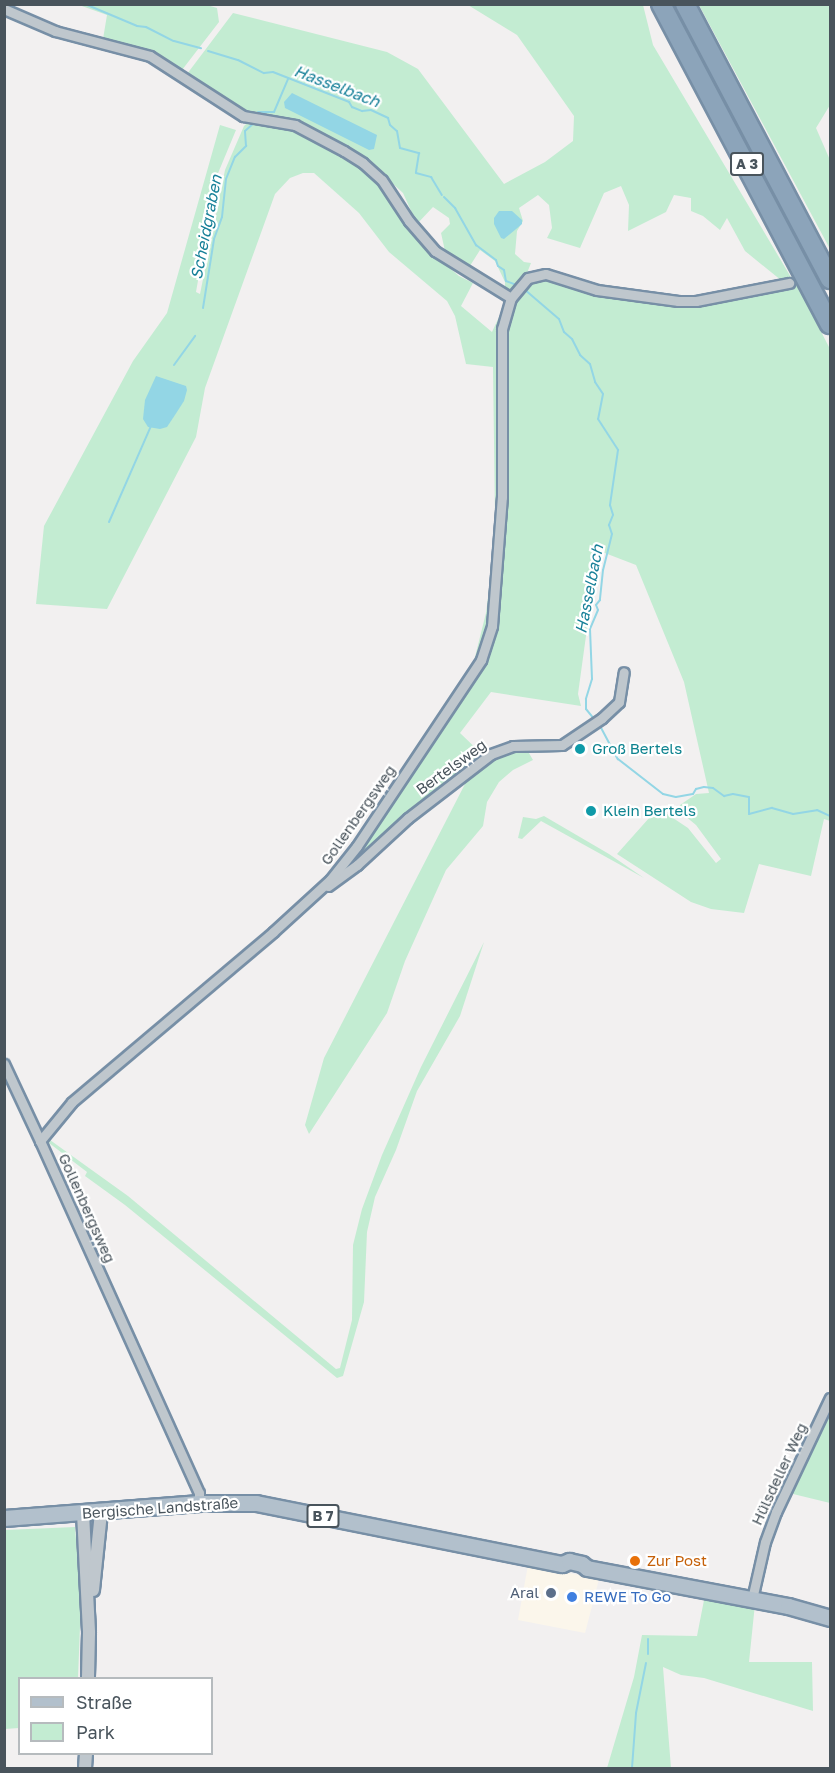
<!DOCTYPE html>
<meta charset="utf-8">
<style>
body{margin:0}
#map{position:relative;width:835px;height:1773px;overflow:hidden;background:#f2f0f0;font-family:"Golos Text",sans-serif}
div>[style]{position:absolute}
.commercial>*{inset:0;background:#fbf6eb}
.green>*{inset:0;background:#c3ecd2}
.water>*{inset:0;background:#93d6e5}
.stream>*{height:2px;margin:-1px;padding:0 1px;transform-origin:1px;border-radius:1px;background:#93d6e5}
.roads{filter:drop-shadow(2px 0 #778fa6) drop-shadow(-2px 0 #778fa6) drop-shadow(0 2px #778fa6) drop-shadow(0 -2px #778fa6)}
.minor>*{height:9px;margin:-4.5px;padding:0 4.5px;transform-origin:4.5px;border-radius:4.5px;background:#bfc7cd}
.tertiary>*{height:12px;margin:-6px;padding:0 6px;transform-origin:6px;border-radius:6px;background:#bfc7cd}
.primary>*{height:15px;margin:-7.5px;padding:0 7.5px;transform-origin:7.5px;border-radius:7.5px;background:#b2c0cc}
.motorway>*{height:18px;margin:-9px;padding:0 9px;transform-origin:9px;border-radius:9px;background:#8ca4ba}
.dots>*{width:16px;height:16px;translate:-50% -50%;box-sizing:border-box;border:3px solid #fff;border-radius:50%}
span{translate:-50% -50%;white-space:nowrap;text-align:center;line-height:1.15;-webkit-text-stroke:4.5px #fff;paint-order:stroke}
.shield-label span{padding:2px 4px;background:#fff;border:2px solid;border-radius:4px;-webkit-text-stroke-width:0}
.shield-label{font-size:14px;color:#49545c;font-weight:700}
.culture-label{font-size:15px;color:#0d838f}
.left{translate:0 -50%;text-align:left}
.street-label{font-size:15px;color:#49545c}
.food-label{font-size:15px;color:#c56008}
.service-label{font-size:15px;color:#4e5e75}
.right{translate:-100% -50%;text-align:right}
.shop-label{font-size:15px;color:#366cbe}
.water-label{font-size:16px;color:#188199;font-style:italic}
.frame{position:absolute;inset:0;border:6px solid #49545c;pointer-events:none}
.legend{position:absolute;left:18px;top:1677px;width:195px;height:78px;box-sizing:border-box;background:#fff;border:2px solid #b6bbbe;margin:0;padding:8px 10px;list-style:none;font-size:18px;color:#49545c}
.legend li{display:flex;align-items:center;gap:12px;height:30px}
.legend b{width:30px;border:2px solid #b6bbbe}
</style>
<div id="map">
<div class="commercial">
<div style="clip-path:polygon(528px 1565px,599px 1579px,585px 1633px,518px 1620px)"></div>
</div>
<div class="green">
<div style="clip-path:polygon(79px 5px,207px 5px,217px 8px,219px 22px,182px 70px,158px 57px,103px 39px,107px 15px)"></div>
<div style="clip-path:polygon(468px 5px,643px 5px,653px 45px,792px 279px,782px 281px,745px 251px,727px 218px,720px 230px,703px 216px,691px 211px,691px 198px,674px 195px,666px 212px,628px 231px,629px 205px,621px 186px,604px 193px,580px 248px,547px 238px,552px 228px,549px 205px,538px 195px,519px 208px,523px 221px,517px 231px,515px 254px,524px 262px,531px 263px,527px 273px,505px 296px,505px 282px,495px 261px,480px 250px,468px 269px,445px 251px,441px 233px,450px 224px,449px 218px,433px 207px,417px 224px,403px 193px,364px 157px,297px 123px,280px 117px,250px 115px,213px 94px,187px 74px,233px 13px,387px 52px,418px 69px,504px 184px,545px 162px,573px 141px,574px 116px,517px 35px)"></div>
<div style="clip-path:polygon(699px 5px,830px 5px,830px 105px,816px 128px,830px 160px,830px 249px)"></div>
<div style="clip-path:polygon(251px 120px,293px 127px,357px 163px,379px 181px,431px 252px,459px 276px,473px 283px,461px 306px,492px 332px,499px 317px,503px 317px,501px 496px,491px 618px,478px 661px,467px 675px,474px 661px,486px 613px,491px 573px,495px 516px,493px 367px,466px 364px,455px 316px,447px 301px,389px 252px,359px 213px,314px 173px,303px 173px,290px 178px,275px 194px,205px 388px,196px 437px,107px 609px,36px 604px,44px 526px,133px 361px,167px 313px,220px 125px,236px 130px,216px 178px,196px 292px,200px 294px,225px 170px,244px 126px)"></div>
<div style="clip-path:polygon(539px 278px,596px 294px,681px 306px,696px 306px,796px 283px,830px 349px,830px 821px,824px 819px,811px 876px,759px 864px,744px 913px,711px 909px,691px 902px,617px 854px,658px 808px,688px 828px,716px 863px,721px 859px,696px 825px,679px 811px,680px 805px,696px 794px,709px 793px,684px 682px,636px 565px,597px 550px,591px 573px,589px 614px,578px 694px,581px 706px,491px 692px,460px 733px,484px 756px,447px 782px,334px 879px,482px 661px,493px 627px,503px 340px,512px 301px,528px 283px)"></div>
<div style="clip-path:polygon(526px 748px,533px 760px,513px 770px,499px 782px,487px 802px,483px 826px,446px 870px,405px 961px,387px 1013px,309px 1134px,305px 1125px,324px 1058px,465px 784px,458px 782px,502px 753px)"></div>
<div style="clip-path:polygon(544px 816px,609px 854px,644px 878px,541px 821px,522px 839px,518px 838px,523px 817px,536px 819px)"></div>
<div style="clip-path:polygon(484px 942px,460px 1016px,417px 1091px,396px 1150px,375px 1197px,367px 1232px,364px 1302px,343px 1376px,337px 1378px,125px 1205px,85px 1176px,87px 1172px,49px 1143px,50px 1140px,128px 1196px,336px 1369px,340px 1368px,352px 1320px,353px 1245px,362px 1209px,382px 1155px,421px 1067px)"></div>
<div style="clip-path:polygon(830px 1407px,830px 1503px,789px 1493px,822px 1429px)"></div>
<div style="clip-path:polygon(75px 1527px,81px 1601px,78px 1678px,20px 1678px,19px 1728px,5px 1729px,5px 1530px)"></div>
<div style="clip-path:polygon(705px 1595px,755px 1604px,749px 1662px,812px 1662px,813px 1711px,704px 1678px,681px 1675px,663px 1667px,671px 1768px,607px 1768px,634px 1677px,642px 1635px,697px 1636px)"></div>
</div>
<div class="water">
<div style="clip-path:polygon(292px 93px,377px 135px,374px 149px,369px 150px,285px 108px,284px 102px)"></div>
<div style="clip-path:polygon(499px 211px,512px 211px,522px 220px,522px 224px,504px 239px,501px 238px,494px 224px,494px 218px)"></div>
<div style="clip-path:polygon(156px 376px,186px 386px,187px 390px,184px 401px,175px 415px,167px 427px,160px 429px,148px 427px,143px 419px,145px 400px)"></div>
</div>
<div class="stream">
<div style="left:85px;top:4px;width:56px;rotate:22.9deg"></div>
<div style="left:137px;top:26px;width:9px;rotate:6deg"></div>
<div style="left:146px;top:27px;width:31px;rotate:27deg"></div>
<div style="left:174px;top:41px;width:28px;rotate:15deg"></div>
<div style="left:208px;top:51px;width:31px;rotate:17deg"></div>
<div style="left:238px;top:60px;width:29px;rotate:27deg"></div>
<div style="left:264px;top:73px;width:9px;rotate:-6deg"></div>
<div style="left:273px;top:72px;width:82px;rotate:21.5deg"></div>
<div style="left:349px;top:102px;width:6px;rotate:59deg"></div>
<div style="left:352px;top:107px;width:11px;rotate:22deg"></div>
<div style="left:362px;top:111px;width:9px;rotate:-6deg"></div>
<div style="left:371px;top:110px;width:19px;rotate:25deg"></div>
<div style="left:388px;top:118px;width:7px;rotate:74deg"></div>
<div style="left:390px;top:125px;width:9px;rotate:41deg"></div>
<div style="left:397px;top:131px;width:17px;rotate:80deg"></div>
<div style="left:400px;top:148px;width:20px;rotate:15deg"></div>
<div style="left:419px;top:153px;width:20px;rotate:99deg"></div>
<div style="left:416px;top:173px;width:16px;rotate:15deg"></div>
<div style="left:431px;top:177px;width:21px;rotate:59deg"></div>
<div style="left:258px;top:112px;width:16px"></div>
<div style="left:274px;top:112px;width:36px;rotate:-67deg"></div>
<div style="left:444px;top:197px;width:16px;rotate:45deg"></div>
<div style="left:455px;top:208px;width:43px;rotate:60.4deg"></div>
<div style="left:476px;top:245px;width:25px;rotate:37deg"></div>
<div style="left:496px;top:260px;width:6px;rotate:72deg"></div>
<div style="left:498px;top:266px;width:7px;rotate:34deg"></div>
<div style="left:504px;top:270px;width:11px;rotate:80deg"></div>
<div style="left:506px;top:281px;width:14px;rotate:21deg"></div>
<div style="left:524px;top:289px;width:46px;rotate:40.6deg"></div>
<div style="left:559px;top:319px;width:14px;rotate:69deg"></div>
<div style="left:564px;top:332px;width:11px;rotate:41deg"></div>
<div style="left:572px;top:339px;width:18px;rotate:63deg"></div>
<div style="left:580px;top:355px;width:13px;rotate:42deg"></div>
<div style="left:590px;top:364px;width:19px;rotate:74deg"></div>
<div style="left:595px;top:382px;width:14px;rotate:56deg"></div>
<div style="left:603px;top:394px;width:25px;rotate:101deg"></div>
<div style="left:598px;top:419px;width:37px;rotate:57deg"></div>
<div style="left:618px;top:450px;width:56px;rotate:98.3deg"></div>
<div style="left:610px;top:505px;width:10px;rotate:73deg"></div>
<div style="left:613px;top:515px;width:11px;rotate:112deg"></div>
<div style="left:609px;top:525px;width:9px;rotate:72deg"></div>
<div style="left:612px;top:534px;width:37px;rotate:104deg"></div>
<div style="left:603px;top:570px;width:30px;rotate:96deg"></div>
<div style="left:600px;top:600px;width:6px;rotate:129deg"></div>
<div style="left:596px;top:605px;width:5px;rotate:68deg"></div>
<div style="left:598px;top:610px;width:21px;rotate:113deg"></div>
<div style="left:590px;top:629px;width:50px;rotate:87.7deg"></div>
<div style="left:592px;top:679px;width:21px;rotate:107deg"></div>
<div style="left:586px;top:699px;width:10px;rotate:90deg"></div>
<div style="left:586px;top:709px;width:14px;rotate:51deg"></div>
<div style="left:203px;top:308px;width:70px;rotate:-80.9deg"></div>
<div style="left:214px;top:239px;width:23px;rotate:-70deg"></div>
<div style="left:222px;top:217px;width:38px;rotate:-84deg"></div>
<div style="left:226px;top:179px;width:24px;rotate:-68deg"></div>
<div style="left:235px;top:157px;width:16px;rotate:-45deg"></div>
<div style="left:246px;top:146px;width:15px;rotate:-94deg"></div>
<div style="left:245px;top:131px;width:12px;rotate:-42deg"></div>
<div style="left:174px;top:365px;width:36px;rotate:-54deg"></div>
<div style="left:109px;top:522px;width:105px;rotate:-66.4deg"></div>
<div style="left:599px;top:724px;width:40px;rotate:62deg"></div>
<div style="left:618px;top:759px;width:57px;rotate:37.9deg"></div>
<div style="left:663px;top:794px;width:13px;rotate:13deg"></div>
<div style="left:676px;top:797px;width:17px;rotate:-10deg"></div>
<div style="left:693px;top:794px;width:6px;rotate:-59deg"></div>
<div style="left:696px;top:789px;width:8px;rotate:-14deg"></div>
<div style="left:704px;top:787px;width:9px;rotate:6deg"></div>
<div style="left:713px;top:788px;width:14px;rotate:36deg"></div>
<div style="left:724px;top:796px;width:9px;rotate:-13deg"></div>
<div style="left:733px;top:794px;width:16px;rotate:11deg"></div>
<div style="left:749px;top:797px;width:17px;rotate:90deg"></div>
<div style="left:749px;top:814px;width:24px;rotate:-15deg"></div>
<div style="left:772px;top:808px;width:22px;rotate:16deg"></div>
<div style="left:793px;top:814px;width:24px;rotate:-9deg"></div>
<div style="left:817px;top:810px;width:14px;rotate:25deg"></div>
<div style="left:648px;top:1639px;width:15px;rotate:90deg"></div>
<div style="left:632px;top:1768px;width:55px;rotate:-85.8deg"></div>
<div style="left:636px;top:1713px;width:51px;rotate:-78.7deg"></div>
</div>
<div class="roads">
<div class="minor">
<div style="left:4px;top:9px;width:56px;rotate:23.3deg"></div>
<div style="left:55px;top:31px;width:98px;rotate:14.7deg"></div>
<div style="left:150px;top:56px;width:111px;rotate:32.8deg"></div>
<div style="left:243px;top:116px;width:53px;rotate:9.8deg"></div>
<div style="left:295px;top:125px;width:55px;rotate:28deg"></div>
<div style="left:344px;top:151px;width:22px;rotate:32deg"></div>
<div style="left:363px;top:163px;width:25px;rotate:42deg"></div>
<div style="left:382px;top:180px;width:49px;rotate:56.6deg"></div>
<div style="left:409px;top:221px;width:40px;rotate:49deg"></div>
<div style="left:435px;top:251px;width:89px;rotate:31.7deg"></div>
<div style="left:328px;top:886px;width:36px;rotate:-36deg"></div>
<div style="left:357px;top:865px;width:69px;rotate:-42.7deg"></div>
<div style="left:408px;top:818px;width:105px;rotate:-37.6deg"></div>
<div style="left:491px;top:754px;width:23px;rotate:-20deg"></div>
<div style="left:513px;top:746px;width:49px;rotate:-1.2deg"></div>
<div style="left:562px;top:745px;width:48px;rotate:-34deg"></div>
<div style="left:602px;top:718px;width:23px;rotate:-43deg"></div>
<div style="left:619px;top:702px;width:30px;rotate:-81deg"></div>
<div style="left:4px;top:1064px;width:85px;rotate:64.9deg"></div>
<div style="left:199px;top:1503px;width:10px;rotate:-90deg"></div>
<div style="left:199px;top:1493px;width:386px;rotate:-114.3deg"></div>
<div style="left:40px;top:1141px;width:50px;rotate:-50.6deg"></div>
<div style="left:72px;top:1102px;width:263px;rotate:-40.2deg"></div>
<div style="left:273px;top:932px;width:77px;rotate:-42.4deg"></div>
<div style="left:330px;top:880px;width:43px;rotate:-51.5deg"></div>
<div style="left:357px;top:846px;width:224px;rotate:-56.3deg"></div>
<div style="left:481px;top:660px;width:36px;rotate:-72deg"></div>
<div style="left:492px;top:626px;width:129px;rotate:-85.6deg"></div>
<div style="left:502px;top:497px;width:168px;rotate:-90deg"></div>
<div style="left:502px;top:329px;width:32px;rotate:-74deg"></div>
<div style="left:511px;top:298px;width:26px;rotate:-50deg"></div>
<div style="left:528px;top:278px;width:18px;rotate:-13deg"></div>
<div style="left:546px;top:274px;width:53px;rotate:17.4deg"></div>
<div style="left:597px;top:290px;width:82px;rotate:7.7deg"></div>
<div style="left:678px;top:301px;width:18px"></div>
<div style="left:696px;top:301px;width:95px;rotate:-11deg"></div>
<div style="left:752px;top:1599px;width:58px;rotate:-77.2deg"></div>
<div style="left:765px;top:1542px;width:32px;rotate:-70deg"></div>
<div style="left:776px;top:1512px;width:126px;rotate:-64.7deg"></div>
</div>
<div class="tertiary">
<div style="left:83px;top:1513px;width:120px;rotate:87.1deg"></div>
<div style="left:89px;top:1633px;width:45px;rotate:91.3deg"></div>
<div style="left:93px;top:1590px;width:78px;rotate:-84.1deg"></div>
<div style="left:85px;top:1768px;width:14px;rotate:-86deg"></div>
</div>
<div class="primary">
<div style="left:4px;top:1518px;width:196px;rotate:-4.4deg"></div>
<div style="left:199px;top:1503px;width:57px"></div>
<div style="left:256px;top:1503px;width:312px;rotate:11.3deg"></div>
<div style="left:562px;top:1564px;width:8px;rotate:-23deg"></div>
<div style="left:569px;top:1561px;width:13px;rotate:13deg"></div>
<div style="left:582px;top:1564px;width:6px;rotate:39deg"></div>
<div style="left:587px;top:1568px;width:205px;rotate:10.7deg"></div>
<div style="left:788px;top:1606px;width:44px;rotate:15.9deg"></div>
</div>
<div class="motorway">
<div style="left:661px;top:4px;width:362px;rotate:62.2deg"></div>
<div style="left:685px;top:4px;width:311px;rotate:62.2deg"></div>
</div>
</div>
<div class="dots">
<div style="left:580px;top:749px;background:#0f9aa8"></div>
<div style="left:591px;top:811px;background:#0f9aa8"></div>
<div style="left:635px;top:1561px;background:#e8710a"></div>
<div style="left:551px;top:1593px;background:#5c6f8a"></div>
<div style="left:572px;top:1597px;background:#3f7fe0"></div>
</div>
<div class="shield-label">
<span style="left:747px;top:164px">A 3</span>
<span style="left:323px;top:1516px">B 7</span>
</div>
<div class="culture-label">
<span class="left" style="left:592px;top:749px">Groß Bertels</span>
<span class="left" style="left:603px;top:811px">Klein Bertels</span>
</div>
<div class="street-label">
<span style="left:451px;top:767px;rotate:-36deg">Bertelsweg</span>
<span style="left:358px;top:815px;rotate:-55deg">Gollenbergsweg</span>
<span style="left:87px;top:1208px;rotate:66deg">Gollenbergsweg</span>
<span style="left:779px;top:1474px;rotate:-65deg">Hülsdeller Weg</span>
<span style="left:160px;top:1508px;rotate:-4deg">Bergische Landstraße</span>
</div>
<div class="food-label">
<span class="left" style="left:647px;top:1561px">Zur Post</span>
</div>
<div class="service-label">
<span class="right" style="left:539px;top:1593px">Aral</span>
</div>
<div class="shop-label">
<span class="left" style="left:584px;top:1597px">REWE To Go</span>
</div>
<div class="water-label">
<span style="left:337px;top:86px;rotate:21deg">Hasselbach</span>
<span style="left:206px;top:227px;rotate:-79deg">Scheidgraben</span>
<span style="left:589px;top:589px;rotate:-79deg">Hasselbach</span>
</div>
<div class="frame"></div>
<ul class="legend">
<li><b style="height:8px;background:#b2c0cc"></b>Straße</li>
<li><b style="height:16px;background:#c3ecd2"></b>Park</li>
</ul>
</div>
